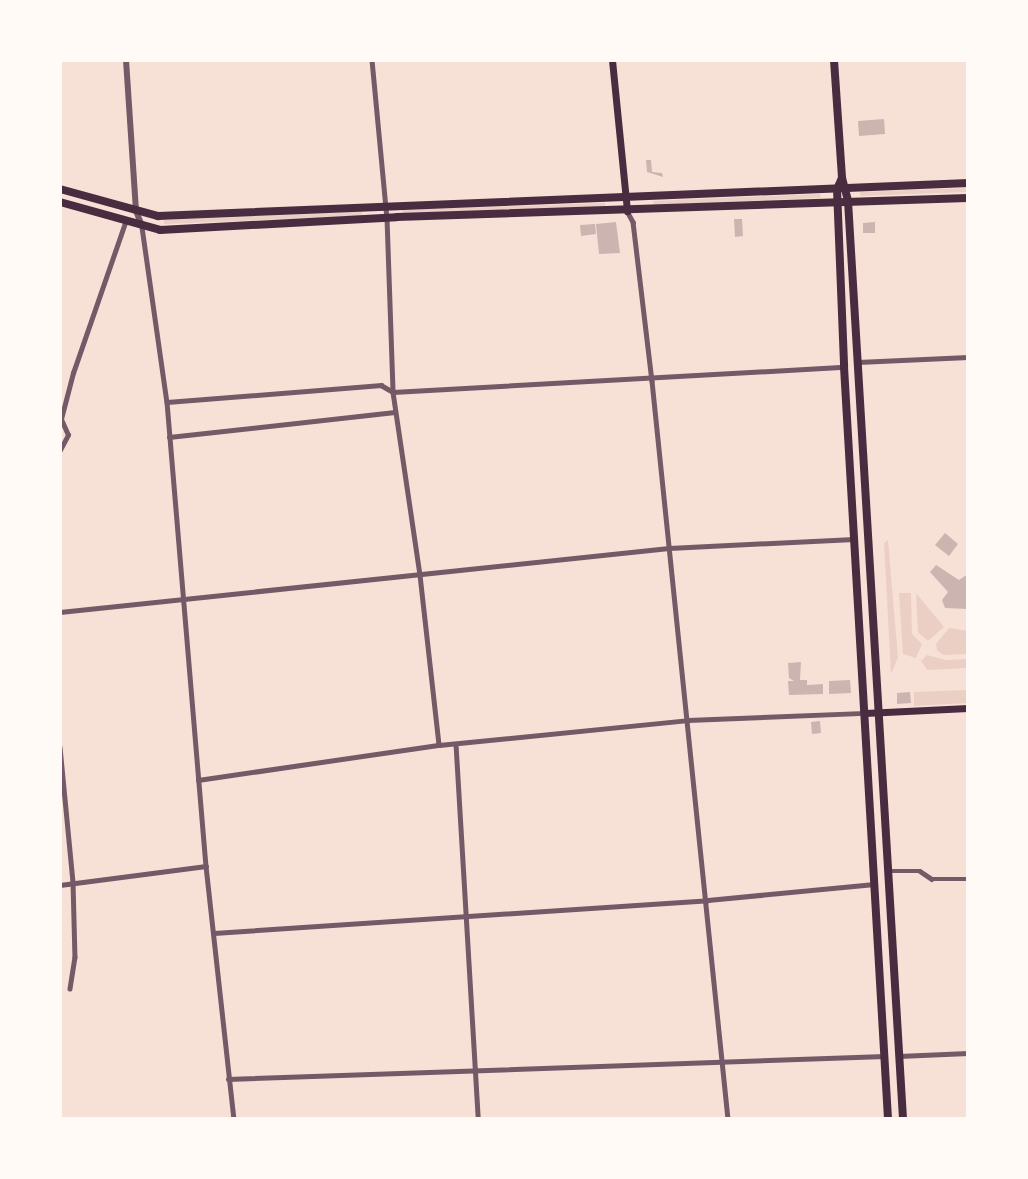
<!DOCTYPE html>
<style>
body{margin:0}
#map{position:relative;width:1028px;height:1179px;overflow:hidden;background:#f7e1d7;font-family:Ubuntu,sans-serif}
div>[style]{position:absolute}
.green>*{inset:0;background:#ebcfc5}
.building>*{inset:0;background:#ccb4b1}
.minor>*{height:4.5px;margin:-2.25px;padding:0 2.25px;transform-origin:2.25px;border-radius:2.25px;background:#755966}
.tertiary>*{height:6px;margin:-3px;padding:0 3px;transform-origin:3px;border-radius:3px;background:#755966}
.secondary>*{height:7px;margin:-3.5px;padding:0 3.5px;transform-origin:3.5px;border-radius:3.5px;background:#4a2c40}
.primary>*{height:8px;margin:-4px;padding:0 4px;transform-origin:4px;border-radius:4px;background:#4a2c40}
span{translate:-50% -50%;white-space:nowrap;text-align:center;line-height:1.15;-webkit-text-stroke:6px #fffaf5;paint-order:stroke}
.frame{position:absolute;inset:0;border:62px solid #fffaf5;pointer-events:none}
</style>
<div id="map">
<div class="green">
<div style="clip-path:polygon(968px 188px,968px 192px,861px 196px,860px 192px)"></div>
<div style="clip-path:polygon(820px 194px,821px 198px,654px 205px,653px 201px)"></div>
<div style="clip-path:polygon(605px 203px,605px 207px,403px 213px,403px 210px)"></div>
<div style="clip-path:polygon(362px 212px,363px 216px,164px 224px,164px 220px)"></div>
<div style="clip-path:polygon(888px 540px,898px 658px,891px 674px,884px 543px)"></div>
<div style="clip-path:polygon(899px 593px,911px 593px,912px 634px,922px 644px,916px 658px,903px 654px)"></div>
<div style="clip-path:polygon(916px 593px,944px 627px,928px 641px,918px 632px)"></div>
<div style="clip-path:polygon(949px 628px,968px 631px,968px 654px,943px 655px,937px 650px,936px 644px)"></div>
<div style="clip-path:polygon(927px 655px,946px 660px,968px 659px,968px 668px,927px 670px,921px 661px)"></div>
<div style="clip-path:polygon(968px 690px,968px 703px,914px 706px,914px 692px)"></div>
</div>
<div class="building">
<div style="clip-path:polygon(884px 119px,885px 134px,859px 136px,858px 121px)"></div>
<div style="clip-path:polygon(646px 160px,651px 160px,652px 172px,662px 173px,663px 177px,647px 172px)"></div>
<div style="clip-path:polygon(734px 219px,742px 219px,743px 236px,735px 237px)"></div>
<div style="clip-path:polygon(616px 222px,620px 253px,599px 254px,596px 224px)"></div>
<div style="clip-path:polygon(875px 222px,875px 233px,863px 233px,863px 223px)"></div>
<div style="clip-path:polygon(595px 224px,596px 234px,581px 236px,580px 225px)"></div>
<div style="clip-path:polygon(945px 533px,958px 544px,949px 556px,935px 545px)"></div>
<div style="clip-path:polygon(936px 565px,959px 580px,968px 574px,967px 609px,945px 608px,942px 600px,948px 592px,930px 572px)"></div>
<div style="clip-path:polygon(801px 662px,800px 680px,807px 680px,807px 685px,823px 684px,823px 694px,789px 695px,788px 681px,794px 681px,789px 678px,788px 663px)"></div>
<div style="clip-path:polygon(850px 680px,851px 693px,829px 694px,829px 681px)"></div>
<div style="clip-path:polygon(910px 692px,911px 703px,897px 704px,897px 693px)"></div>
<div style="clip-path:polygon(820px 721px,821px 733px,812px 734px,811px 722px)"></div>
</div>
<div class="minor">
<div style="left:372px;top:60px;width:159px;rotate:84.6deg"></div>
<div style="left:387px;top:218px;width:174px;rotate:88deg"></div>
<div style="left:393px;top:392px;width:185px;rotate:81.6deg"></div>
<div style="left:420px;top:575px;width:171px;rotate:83.6deg"></div>
<div style="left:627px;top:211px;width:13px;rotate:61deg"></div>
<div style="left:633px;top:222px;width:160px;rotate:83.2deg"></div>
<div style="left:652px;top:381px;width:742px;rotate:84.12deg"></div>
<div style="left:142px;top:227px;width:177px;rotate:81.9deg"></div>
<div style="left:167px;top:402px;width:466px;rotate:85.2deg"></div>
<div style="left:206px;top:866px;width:255px;rotate:83.7deg"></div>
<div style="left:858px;top:362px;width:110px;rotate:-2.6deg"></div>
<div style="left:167px;top:402px;width:215px;rotate:-4.5deg"></div>
<div style="left:381px;top:385px;width:14px;rotate:30deg"></div>
<div style="left:393px;top:392px;width:452px;rotate:-3.2deg"></div>
<div style="left:169px;top:437px;width:227px;rotate:-6.3deg"></div>
<div style="left:60px;top:450px;width:17px;rotate:-62deg"></div>
<div style="left:68px;top:435px;width:17px;rotate:-114deg"></div>
<div style="left:61px;top:419px;width:48px;rotate:-75.4deg"></div>
<div style="left:73px;top:373px;width:159px;rotate:-70.9deg"></div>
<div style="left:60px;top:612px;width:612px;rotate:-6deg"></div>
<div style="left:669px;top:548px;width:185px;rotate:-2.8deg"></div>
<div style="left:456px;top:744px;width:376px;rotate:86.6deg"></div>
<div style="left:60px;top:747px;width:136px;rotate:84.5deg"></div>
<div style="left:73px;top:882px;width:75px;rotate:88.5deg"></div>
<div style="left:75px;top:957px;width:32px;rotate:99deg"></div>
<div style="left:198px;top:780px;width:244px;rotate:-8.3deg"></div>
<div style="left:439px;top:745px;width:250px;rotate:-5.7deg"></div>
<div style="left:688px;top:720px;width:177px;rotate:-2.3deg"></div>
<div style="left:889px;top:871px;width:31px"></div>
<div style="left:920px;top:871px;width:14px;rotate:34deg"></div>
<div style="left:932px;top:879px;width:36px"></div>
<div style="left:60px;top:885px;width:147px;rotate:-7.4deg"></div>
<div style="left:214px;top:933px;width:495px;rotate:-3.8deg"></div>
<div style="left:708px;top:900px;width:167px;rotate:-5.5deg"></div>
<div style="left:899px;top:1056px;width:69px;rotate:-2.5deg"></div>
<div style="left:228px;top:1079px;width:657px;rotate:-2deg"></div>
</div>
<div class="tertiary">
<div style="left:126px;top:60px;width:151px;rotate:86.2deg"></div>
<div style="left:136px;top:211px;width:16px;rotate:68deg"></div>
</div>
<div class="secondary">
<div style="left:612px;top:60px;width:152px;rotate:84.3deg"></div>
<div style="left:865px;top:713px;width:103px;rotate:-2.8deg"></div>
</div>
<div class="primary">
<div style="left:834px;top:60px;width:118px;rotate:86.1deg"></div>
<div style="left:842px;top:178px;width:24px;rotate:75deg"></div>
<div style="left:848px;top:201px;width:920px;rotate:86.57deg"></div>
<div style="left:842px;top:178px;width:12px;rotate:114deg"></div>
<div style="left:837px;top:189px;width:178px;rotate:87.7deg"></div>
<div style="left:844px;top:367px;width:753px;rotate:86.65deg"></div>
<div style="left:60px;top:189px;width:102px;rotate:15.4deg"></div>
<div style="left:158px;top:216px;width:811px;rotate:-2.33deg"></div>
<div style="left:60px;top:202px;width:104px;rotate:15.6deg"></div>
<div style="left:160px;top:230px;width:237px;rotate:-3.1deg"></div>
<div style="left:397px;top:217px;width:571px;rotate:-1.91deg"></div>
</div>
<div class="frame"></div>
</div>
